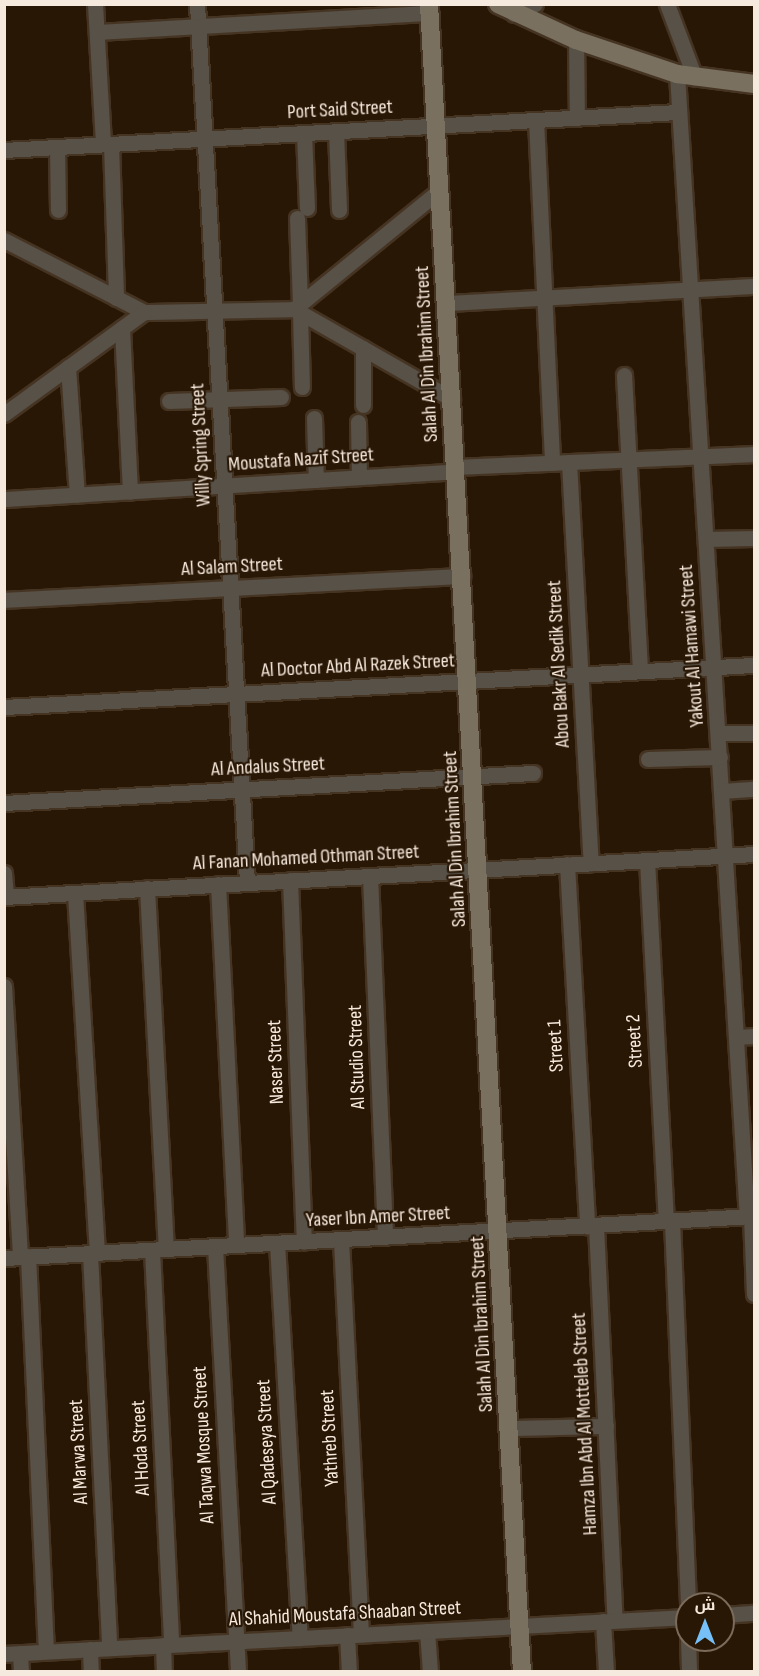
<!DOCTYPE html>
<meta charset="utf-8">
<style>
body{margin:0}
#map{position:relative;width:759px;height:1676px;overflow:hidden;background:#291705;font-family:"Sofia Sans Condensed",Cairo,sans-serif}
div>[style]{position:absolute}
.roads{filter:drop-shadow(2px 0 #463423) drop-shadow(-2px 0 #463423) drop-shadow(0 2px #463423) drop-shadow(0 -2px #463423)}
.street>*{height:15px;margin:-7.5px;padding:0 7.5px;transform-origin:7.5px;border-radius:7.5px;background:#575147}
.secondary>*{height:18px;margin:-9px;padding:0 9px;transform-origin:9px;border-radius:9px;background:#79705f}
span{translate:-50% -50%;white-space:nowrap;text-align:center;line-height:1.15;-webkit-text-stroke:4.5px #291705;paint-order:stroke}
.street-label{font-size:20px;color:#f6e9dd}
.frame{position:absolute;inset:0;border:6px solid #f6e9dd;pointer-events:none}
.north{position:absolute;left:675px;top:1592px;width:60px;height:60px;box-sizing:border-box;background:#291705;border:2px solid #7b6b5b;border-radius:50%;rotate:0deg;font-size:16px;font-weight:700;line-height:24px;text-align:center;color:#f6e9dd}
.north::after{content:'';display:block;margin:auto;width:21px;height:27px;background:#76c0f7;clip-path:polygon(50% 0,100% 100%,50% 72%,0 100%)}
</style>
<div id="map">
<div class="roads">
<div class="street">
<div style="left:95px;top:4px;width:140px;rotate:86.7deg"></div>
<div style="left:197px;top:4px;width:880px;rotate:86.74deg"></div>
<div style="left:667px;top:4px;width:79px;rotate:69.3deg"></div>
<div style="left:514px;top:14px;width:23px;rotate:-25deg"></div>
<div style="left:97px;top:32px;width:334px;rotate:-3.3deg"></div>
<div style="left:576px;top:40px;width:78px;rotate:89.3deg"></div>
<div style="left:677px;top:74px;width:1145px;rotate:86.5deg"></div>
<div style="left:536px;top:120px;width:343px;rotate:87.3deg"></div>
<div style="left:336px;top:131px;width:79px;rotate:87.8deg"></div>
<div style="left:304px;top:133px;width:75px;rotate:87.7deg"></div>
<div style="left:111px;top:144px;width:154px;rotate:88.1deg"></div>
<div style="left:57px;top:147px;width:63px;rotate:89.1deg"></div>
<div style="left:4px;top:150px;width:674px;rotate:-3.23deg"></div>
<div style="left:297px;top:218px;width:86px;rotate:88deg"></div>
<div style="left:4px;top:240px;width:157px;rotate:27.2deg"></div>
<div style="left:144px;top:312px;width:150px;rotate:-1.1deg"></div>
<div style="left:294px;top:309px;width:182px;rotate:29.7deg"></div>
<div style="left:447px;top:303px;width:307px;rotate:-3.2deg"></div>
<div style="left:294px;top:309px;width:188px;rotate:-39.2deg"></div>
<div style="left:300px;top:313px;width:74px;rotate:88.5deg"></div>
<div style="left:122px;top:328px;width:164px;rotate:87.2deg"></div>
<div style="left:68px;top:367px;width:128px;rotate:86deg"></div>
<div style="left:624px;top:375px;width:296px;rotate:86.9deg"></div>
<div style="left:169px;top:401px;width:112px;rotate:-2deg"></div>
<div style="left:363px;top:405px;width:57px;rotate:-90deg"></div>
<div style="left:4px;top:414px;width:173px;rotate:-36.1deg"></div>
<div style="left:314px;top:418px;width:62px;rotate:88.2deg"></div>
<div style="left:358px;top:422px;width:55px;rotate:89deg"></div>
<div style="left:569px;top:462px;width:402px;rotate:86.9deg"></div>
<div style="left:456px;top:467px;width:298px;rotate:-2.5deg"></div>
<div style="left:4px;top:499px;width:453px;rotate:-3.5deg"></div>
<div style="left:706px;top:539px;width:48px;rotate:-1.2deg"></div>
<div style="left:4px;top:600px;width:459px;rotate:-3deg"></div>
<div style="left:4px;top:707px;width:751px;rotate:-3.21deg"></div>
<div style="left:719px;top:733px;width:35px"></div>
<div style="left:648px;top:759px;width:72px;rotate:-1.6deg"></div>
<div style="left:722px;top:791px;width:32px;rotate:-4deg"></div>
<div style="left:4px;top:803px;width:530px;rotate:-3.25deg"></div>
<div style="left:647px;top:860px;width:361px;rotate:87deg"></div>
<div style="left:567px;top:864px;width:363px;rotate:86.8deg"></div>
<div style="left:4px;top:873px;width:23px;rotate:85deg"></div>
<div style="left:370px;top:876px;width:361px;rotate:87.6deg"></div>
<div style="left:290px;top:880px;width:362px;rotate:87.8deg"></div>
<div style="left:218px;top:884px;width:361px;rotate:87.1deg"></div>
<div style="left:147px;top:888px;width:361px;rotate:87deg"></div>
<div style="left:75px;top:893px;width:361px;rotate:86.5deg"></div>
<div style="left:4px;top:897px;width:751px;rotate:-3.28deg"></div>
<div style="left:4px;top:986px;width:271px;rotate:86.6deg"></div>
<div style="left:736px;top:1037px;width:18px;rotate:-3deg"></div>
<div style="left:751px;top:1216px;width:78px;rotate:87.8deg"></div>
<div style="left:672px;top:1221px;width:383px;rotate:87.6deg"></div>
<div style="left:596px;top:1225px;width:396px;rotate:87.3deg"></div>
<div style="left:341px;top:1240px;width:395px;rotate:87.1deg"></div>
<div style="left:277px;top:1243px;width:396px;rotate:86.7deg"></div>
<div style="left:215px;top:1246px;width:427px;rotate:86.9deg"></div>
<div style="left:152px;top:1250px;width:395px;rotate:87.2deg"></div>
<div style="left:90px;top:1253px;width:395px;rotate:87.2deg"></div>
<div style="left:28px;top:1256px;width:395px;rotate:87.4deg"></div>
<div style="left:4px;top:1258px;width:751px;rotate:-3.21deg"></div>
<div style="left:510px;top:1428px;width:96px;rotate:-1.2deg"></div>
<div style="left:723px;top:1615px;width:31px;rotate:-4deg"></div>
<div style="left:603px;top:1621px;width:51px;rotate:86.6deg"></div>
<div style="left:427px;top:1631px;width:41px;rotate:85.8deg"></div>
<div style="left:347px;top:1635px;width:37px;rotate:87deg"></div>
<div style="left:688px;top:1640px;width:32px;rotate:88deg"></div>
<div style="left:163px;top:1645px;width:27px;rotate:88deg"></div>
<div style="left:90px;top:1649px;width:23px;rotate:88deg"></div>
<div style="left:20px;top:1653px;width:19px;rotate:87deg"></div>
<div style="left:4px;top:1654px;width:684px;rotate:-3.1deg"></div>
</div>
<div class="secondary">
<div style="left:429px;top:4px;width:1671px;rotate:86.81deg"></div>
<div style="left:498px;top:4px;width:86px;rotate:24.8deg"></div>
<div style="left:576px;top:40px;width:107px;rotate:18.6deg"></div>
<div style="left:677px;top:74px;width:78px;rotate:7.4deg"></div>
</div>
</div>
<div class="street-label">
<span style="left:340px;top:110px;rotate:-3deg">Port Said Street</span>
<span style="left:427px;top:354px;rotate:-93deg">Salah Al Din Ibrahim Street</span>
<span style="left:201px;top:445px;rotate:-93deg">Willy Spring Street</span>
<span style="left:301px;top:460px;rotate:-4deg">Moustafa Nazif Street</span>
<span style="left:232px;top:567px;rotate:-3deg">Al Salam Street</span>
<span style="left:692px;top:646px;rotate:-94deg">Yakout Al Hamawi Street</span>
<span style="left:559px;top:664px;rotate:-93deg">Abou Bakr Al Sedik Street</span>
<span style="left:358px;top:666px;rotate:-3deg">Al Doctor Abd Al Razek Street</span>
<span style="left:268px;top:767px;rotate:-3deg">Al Andalus Street</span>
<span style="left:455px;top:839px;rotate:-93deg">Salah Al Din Ibrahim Street</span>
<span style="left:306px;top:858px;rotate:-3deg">Al Fanan Mohamed Othman Street</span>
<span style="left:635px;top:1041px;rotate:-93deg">Street 2</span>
<span style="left:556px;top:1046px;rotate:-93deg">Street 1</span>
<span style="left:357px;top:1057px;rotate:-92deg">Al Studio Street</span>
<span style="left:276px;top:1062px;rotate:-92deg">Naser Street</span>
<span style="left:378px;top:1217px;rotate:-3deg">Yaser Ibn Amer Street</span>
<span style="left:482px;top:1324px;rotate:-93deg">Salah Al Din Ibrahim Street</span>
<span style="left:585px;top:1424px;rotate:-93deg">Hamza Ibn Abd Al Motteleb Street</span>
<span style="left:330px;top:1438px;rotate:-93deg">Yathreb Street</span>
<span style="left:267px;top:1442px;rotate:-93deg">Al Qadeseya Street</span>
<span style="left:204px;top:1445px;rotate:-93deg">Al Taqwa Mosque Street</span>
<span style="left:141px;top:1448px;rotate:-93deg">Al Hoda Street</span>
<span style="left:79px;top:1452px;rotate:-93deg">Al Marwa Street</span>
<span style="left:345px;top:1614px;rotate:-3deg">Al Shahid Moustafa Shaaban Street</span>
</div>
<div class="frame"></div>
<div class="north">ش</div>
</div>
